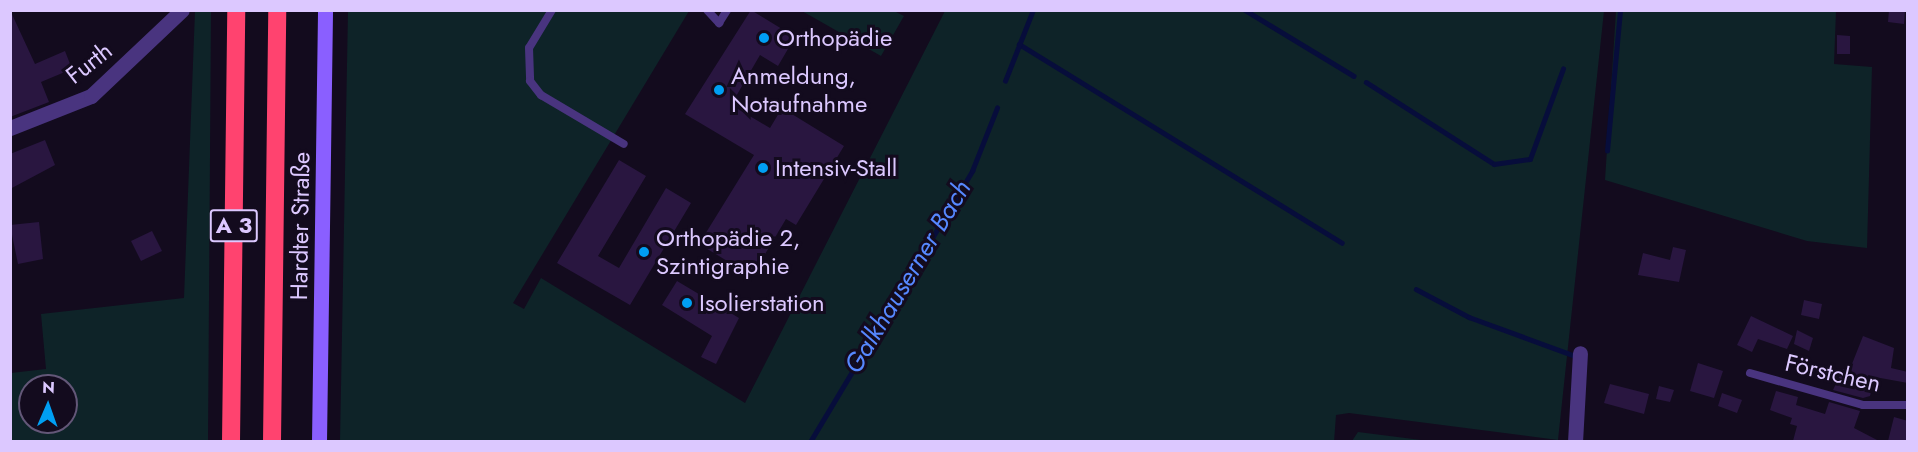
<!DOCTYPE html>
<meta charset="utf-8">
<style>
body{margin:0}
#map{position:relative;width:1918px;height:452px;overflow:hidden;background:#130b1e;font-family:Jost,sans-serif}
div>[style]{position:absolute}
.green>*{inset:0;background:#0e2328}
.stream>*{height:4.5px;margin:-2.25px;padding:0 2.25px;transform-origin:2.25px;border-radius:2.25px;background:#070d3b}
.building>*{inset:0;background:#291640}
.lane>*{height:8px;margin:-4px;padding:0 4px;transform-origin:4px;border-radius:4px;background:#49347f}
.street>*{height:15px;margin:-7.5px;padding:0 7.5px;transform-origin:7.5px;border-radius:7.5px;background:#49347f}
.secondary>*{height:15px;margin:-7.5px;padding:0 7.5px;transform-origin:7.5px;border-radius:7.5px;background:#8a5fff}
.highway>*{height:18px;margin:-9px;padding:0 9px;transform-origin:9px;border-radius:9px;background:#ff436f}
.dots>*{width:16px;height:16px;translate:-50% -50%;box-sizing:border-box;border:3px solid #130b1e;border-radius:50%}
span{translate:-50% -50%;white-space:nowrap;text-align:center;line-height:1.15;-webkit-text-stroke:6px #130b1e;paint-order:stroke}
.shield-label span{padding:2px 4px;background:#130b1e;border:2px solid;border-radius:4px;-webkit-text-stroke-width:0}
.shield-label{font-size:22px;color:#dcc8ff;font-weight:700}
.poi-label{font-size:24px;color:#dcc8ff}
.left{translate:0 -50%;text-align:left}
.street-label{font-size:24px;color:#dcc8ff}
.water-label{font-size:26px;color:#5688ff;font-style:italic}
.frame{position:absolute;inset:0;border:12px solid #dcc8ff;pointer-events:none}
.north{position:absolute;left:18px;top:374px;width:60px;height:60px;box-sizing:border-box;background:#130b1e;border:2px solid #635778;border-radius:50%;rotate:2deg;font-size:16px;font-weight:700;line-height:24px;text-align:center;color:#dcc8ff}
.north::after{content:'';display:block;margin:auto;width:21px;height:27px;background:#009ff3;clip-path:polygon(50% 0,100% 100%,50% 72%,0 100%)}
</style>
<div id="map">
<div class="green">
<div style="clip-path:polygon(evenodd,195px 11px,211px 11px,208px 441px,11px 441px,11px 373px,46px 369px,41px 314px,184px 298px,195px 11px,30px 386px,66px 386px,66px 422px,30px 422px,30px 386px)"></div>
<div style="clip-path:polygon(348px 11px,689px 11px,513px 303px,524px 309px,541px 278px,745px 403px,945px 11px,1604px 11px,1558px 440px,1349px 413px,1336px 415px,1334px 442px,340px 442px)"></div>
<div style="clip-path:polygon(802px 11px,894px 11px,904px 16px,881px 56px)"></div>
<div style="clip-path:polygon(1616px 11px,1836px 11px,1834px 64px,1872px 67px,1867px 248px,1807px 241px,1605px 180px)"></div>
<div style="clip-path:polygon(1358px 432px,1429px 441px,1352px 441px)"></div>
</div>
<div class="stream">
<div style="left:1245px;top:10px;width:127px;rotate:31.2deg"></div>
<div style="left:1019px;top:44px;width:379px;rotate:31.6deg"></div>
<div style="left:1005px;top:81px;width:76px;rotate:-68.5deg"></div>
<div style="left:1366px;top:82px;width:152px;rotate:32.6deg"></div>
<div style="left:1494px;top:164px;width:36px;rotate:-8deg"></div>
<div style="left:1530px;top:159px;width:96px;rotate:-69.9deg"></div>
<div style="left:1607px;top:151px;width:142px;rotate:-84.7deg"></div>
<div style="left:1416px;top:289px;width:60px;rotate:27.8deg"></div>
<div style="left:1469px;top:317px;width:111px;rotate:20.1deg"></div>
<div style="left:810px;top:442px;width:316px;rotate:-59.1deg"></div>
<div style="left:972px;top:171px;width:68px;rotate:-68.4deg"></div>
</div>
<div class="building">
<div style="clip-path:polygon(10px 10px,35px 64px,65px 51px,72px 69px,41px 82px,49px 102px,10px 117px)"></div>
<div style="clip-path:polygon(751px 10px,795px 37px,778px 66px,760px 55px,731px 105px,770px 128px,782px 108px,844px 146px,796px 225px,786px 219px,752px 276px,699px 244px,754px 155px,685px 114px)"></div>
<div style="clip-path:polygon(1889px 10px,1905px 10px,1904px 24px,1888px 22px)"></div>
<div style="clip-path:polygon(1837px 35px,1850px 36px,1850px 54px,1837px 54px)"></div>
<div style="clip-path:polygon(45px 140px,55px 165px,10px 189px,10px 154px)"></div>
<div style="clip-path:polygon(619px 160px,646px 176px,598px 256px,619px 268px,666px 188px,691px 203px,630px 305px,557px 263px)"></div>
<div style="clip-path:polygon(39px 222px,43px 259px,18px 264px,10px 225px)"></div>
<div style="clip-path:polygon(152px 231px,162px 251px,141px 261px,131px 241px)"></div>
<div style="clip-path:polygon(1673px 247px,1686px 250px,1679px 282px,1638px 275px,1643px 253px,1670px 260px)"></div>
<div style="clip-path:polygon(677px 281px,739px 318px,716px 364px,701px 357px,712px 336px,662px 305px)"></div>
<div style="clip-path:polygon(1804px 300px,1822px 304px,1819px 319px,1801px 315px)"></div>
<div style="clip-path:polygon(1751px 316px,1793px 336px,1787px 349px,1758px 339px,1752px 352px,1737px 345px)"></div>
<div style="clip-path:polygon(1797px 330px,1813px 338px,1809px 351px,1794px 344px)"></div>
<div style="clip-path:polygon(1863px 336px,1894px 348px,1891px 368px,1908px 372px,1908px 383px,1875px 377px,1870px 396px,1863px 398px,1833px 390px,1843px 369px,1850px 369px)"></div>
<div style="clip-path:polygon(1698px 363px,1723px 371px,1714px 398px,1690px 391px)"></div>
<div style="clip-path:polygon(1610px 384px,1649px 394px,1644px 414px,1604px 403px)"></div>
<div style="clip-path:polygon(1659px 386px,1674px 390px,1670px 402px,1656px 399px)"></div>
<div style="clip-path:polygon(1776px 391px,1798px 397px,1796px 405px,1825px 414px,1829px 402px,1860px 411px,1854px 428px,1879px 441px,1793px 441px,1797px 426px,1790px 424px,1792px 418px,1770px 410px)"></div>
<div style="clip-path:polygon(1722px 393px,1742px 400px,1737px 413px,1718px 406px)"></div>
<div style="clip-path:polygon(1894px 417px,1908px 421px,1908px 441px,1888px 441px)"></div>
</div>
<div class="lane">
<div style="left:552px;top:10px;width:44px;rotate:121.2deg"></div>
<div style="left:529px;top:48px;width:33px;rotate:88deg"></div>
<div style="left:530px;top:81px;width:18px;rotate:52deg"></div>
<div style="left:541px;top:95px;width:96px;rotate:30.6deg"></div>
<div style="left:707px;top:10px;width:18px;rotate:47deg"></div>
<div style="left:719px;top:23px;width:15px;rotate:-58deg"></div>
<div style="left:1750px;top:373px;width:117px;rotate:15.8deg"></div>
<div style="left:1863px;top:405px;width:45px"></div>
</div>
<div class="street">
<div style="left:10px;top:128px;width:87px;rotate:-21.6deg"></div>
<div style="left:91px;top:96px;width:125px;rotate:-43.4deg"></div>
<div style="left:1575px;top:442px;width:89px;rotate:-86.8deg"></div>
</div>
<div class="secondary">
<div style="left:319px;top:442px;width:432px;rotate:-89.2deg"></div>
</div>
<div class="highway">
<div style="left:231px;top:442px;width:432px;rotate:-89.3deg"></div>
<div style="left:272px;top:442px;width:432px;rotate:-89.3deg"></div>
</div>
<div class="dots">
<div style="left:764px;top:38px;background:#009ff3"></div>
<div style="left:719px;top:90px;background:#009ff3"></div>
<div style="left:763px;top:168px;background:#009ff3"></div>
<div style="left:644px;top:252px;background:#009ff3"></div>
<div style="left:687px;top:303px;background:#009ff3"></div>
</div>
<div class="shield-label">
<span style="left:234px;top:226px">A 3</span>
</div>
<div class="poi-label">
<span class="left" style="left:776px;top:38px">Orthopädie</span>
<span class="left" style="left:731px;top:90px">Anmeldung,<br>Notaufnahme</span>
<span class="left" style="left:775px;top:168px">Intensiv-Stall</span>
<span class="left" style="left:656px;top:252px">Orthopädie 2,<br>Szintigraphie</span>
<span class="left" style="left:699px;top:303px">Isolierstation</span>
</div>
<div class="street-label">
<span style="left:89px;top:63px;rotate:-38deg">Furth</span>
<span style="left:300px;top:226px;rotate:-89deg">Hardter Straße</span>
<span style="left:1833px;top:373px;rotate:13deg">Förstchen</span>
</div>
<div class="water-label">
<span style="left:908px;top:277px;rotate:-59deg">Galkhauserner Bach</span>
</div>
<div class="frame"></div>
<div class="north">N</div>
</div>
